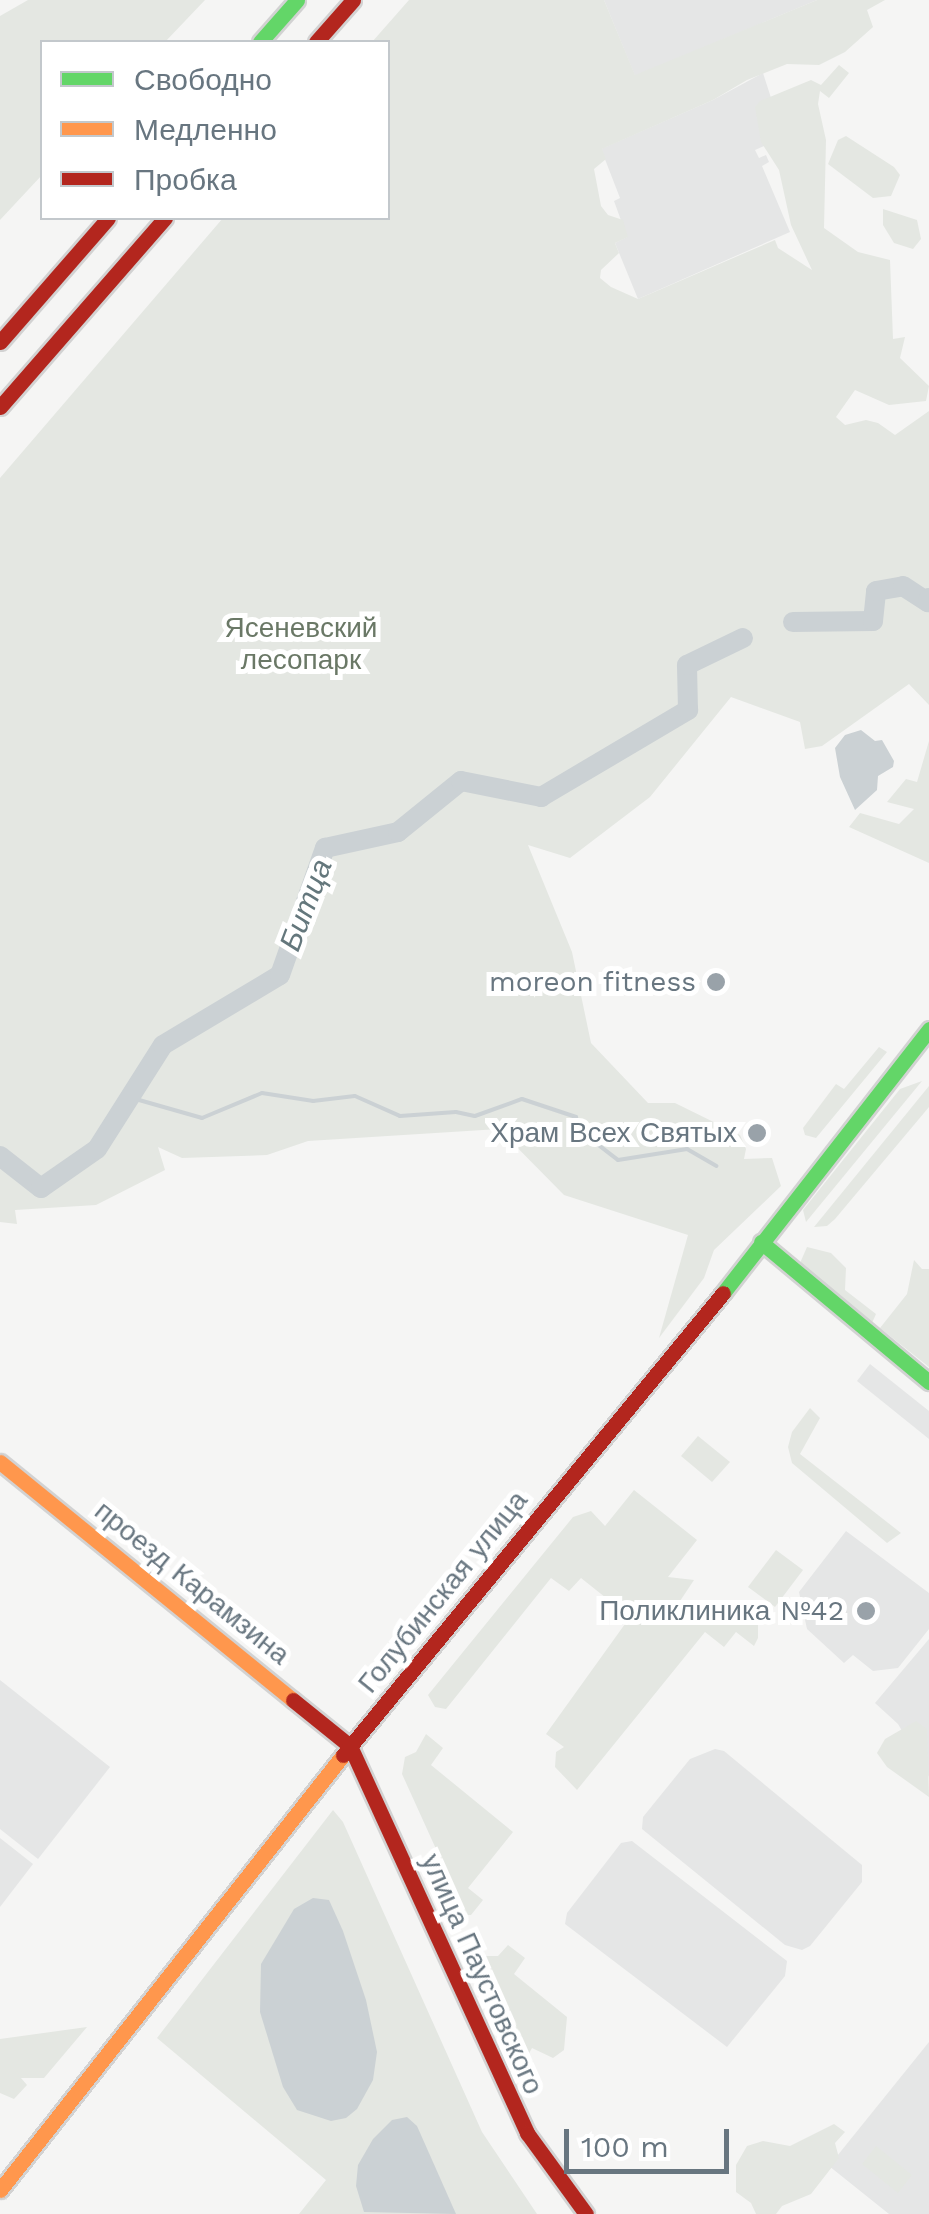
<!DOCTYPE html>
<meta charset="utf-8">
<style>
body{margin:0}
#map{position:relative;width:929px;height:2214px;overflow:hidden;background:#f5f5f4;font-family:"Work Sans",sans-serif}
div>[style]{position:absolute}
.built>*{inset:0;background:#e5e6e6}
.green>*{inset:0;background:#e4e7e2}
.water>*{inset:0;background:#cbd1d4}
.stream>*{height:4px;margin:-2px;padding:0 2px;transform-origin:2px;border-radius:2px;background:#cbd1d4}
.river>*{height:20px;margin:-10px;padding:0 10px;transform-origin:10px;border-radius:10px;background:#cbd1d4}
.roads{filter:drop-shadow(2px 0 #d2d2d2) drop-shadow(-2px 0 #d2d2d2) drop-shadow(0 2px #d2d2d2) drop-shadow(0 -2px #d2d2d2)}
.fast>*{height:15px;margin:-7.5px;padding:0 7.5px;transform-origin:7.5px;border-radius:7.5px;background:#63d668}
.slow>*{height:15px;margin:-7.5px;padding:0 7.5px;transform-origin:7.5px;border-radius:7.5px;background:#ff974d}
.jam>*{height:15px;margin:-7.5px;padding:0 7.5px;transform-origin:7.5px;border-radius:7.5px;background:#b3261e}
.dots>*{width:28px;height:28px;translate:-50% -50%;box-sizing:border-box;border:5px solid #fff;border-radius:50%}
span{translate:-50% -50%;white-space:nowrap;text-align:center;line-height:1.15;-webkit-text-stroke:10px #fff;paint-order:stroke}
.park-label{font-size:28px;color:#6a7866}
.poi-label{font-size:28px;color:#687680}
.right{translate:-100% -50%;text-align:right}
.street-label{font-size:28px;color:#687680}
.water-label{font-size:30px;color:#64777c;font-style:italic}
.legend{position:absolute;left:40px;top:40px;width:350px;height:180px;box-sizing:border-box;background:#fff;border:2px solid #c3c8cc;margin:0;padding:12px 18px;list-style:none;font-size:30px;color:#687680}
.legend li{display:flex;align-items:center;gap:20px;height:50px}
.legend b{width:50px;border:2px solid #c3c8cc}
.scale{position:absolute;left:564px;top:2129px;width:165px;height:45px;box-sizing:border-box;border:5px solid #687680;border-top:0;padding-left:12px;font-size:30px;line-height:35px;white-space:nowrap;color:#687680;-webkit-text-stroke:8px #fff;paint-order:stroke}
</style>
<div id="map">
<div class="built">
<div style="clip-path:polygon(604px 0,817px 0,635px 76px)"></div>
<div style="clip-path:polygon(763px 73px,772px 101px,764px 146px,755px 150px,759px 158px,766px 155px,769px 162px,762px 166px,790px 232px,638px 299px,615px 243px,627px 237px,614px 201px,620px 198px,601px 149px,713px 100px)"></div>
<div style="clip-path:polygon(870px 1364px,929px 1411px,929px 1439px,857px 1381px)"></div>
<div style="clip-path:polygon(846px 1531px,929px 1593px,929px 1629px,898px 1668px,873px 1671px,853px 1655px,844px 1663px,807px 1629px,799px 1592px)"></div>
<div style="clip-path:polygon(929px 1639px,929px 1777px,898px 1724px,875px 1703px)"></div>
<div style="clip-path:polygon(0 1680px,110px 1767px,38px 1859px,0 1829px)"></div>
<div style="clip-path:polygon(715px 1749px,724px 1751px,862px 1865px,862px 1882px,810px 1946px,802px 1950px,785px 1945px,642px 1829px,643px 1817px,690px 1759px)"></div>
<div style="clip-path:polygon(0 1838px,33px 1864px,0 1907px)"></div>
<div style="clip-path:polygon(632px 1841px,787px 1961px,785px 1976px,727px 2047px,565px 1924px,567px 1913px,621px 1843px)"></div>
<div style="clip-path:polygon(929px 2042px,929px 2214px,889px 2214px,829px 2166px)"></div>
</div>
<div class="green">
<div style="clip-path:polygon(28px 0,205px 0,165px 42px,42px 42px,42px 175px,0 220px,0 16px)"></div>
<div style="clip-path:polygon(409px 0,604px 0,635px 75px,817px 0,885px 0,867px 10px,873px 27px,845px 52px,819px 65px,787px 64px,747px 80px,713px 100px,602px 149px,606px 159px,594px 169px,601px 206px,608px 215px,623px 220px,628px 237px,615px 243px,619px 253px,601px 270px,600px 278px,611px 287px,638px 299px,775px 240px,778px 248px,812px 270px,791px 225px,779px 170px,761px 142px,755px 107px,760px 101px,811px 80px,821px 85px,839px 65px,849px 73px,829px 98px,820px 91px,818px 104px,826px 140px,824px 228px,858px 252px,890px 260px,893px 339px,905px 337px,900px 358px,929px 386px,926px 401px,889px 405px,855px 390px,836px 417px,845px 425px,866px 420px,878px 423px,895px 435px,929px 411px,929px 705px,909px 684px,822px 746px,805px 749px,800px 722px,731px 697px,650px 797px,570px 858px,528px 845px,572px 952px,591px 1043px,648px 1103px,675px 1103px,740px 1135px,746px 1149px,744px 1159px,772px 1158px,781px 1186px,714px 1250px,704px 1278px,659px 1338px,688px 1235px,564px 1195px,499px 1129px,308px 1141px,267px 1155px,182px 1158px,158px 1147px,165px 1170px,96px 1205px,15px 1210px,17px 1224px,0 1222px,0 478px,223px 218px,388px 218px,388px 42px,372px 42px)"></div>
<div style="clip-path:polygon(846px 136px,894px 167px,900px 175px,891px 196px,873px 198px,828px 164px,838px 140px)"></div>
<div style="clip-path:polygon(883px 209px,917px 220px,921px 239px,913px 249px,894px 243px,883px 225px)"></div>
<div style="clip-path:polygon(929px 741px,929px 863px,849px 827px,860px 813px,899px 824px,914px 809px,887px 802px,906px 779px,917px 782px)"></div>
<div style="clip-path:polygon(879px 1047px,887px 1052px,816px 1138px,805px 1135px,803px 1128px,836px 1084px,844px 1089px)"></div>
<div style="clip-path:polygon(922px 1081px,806px 1222px,803px 1210px,900px 1089px)"></div>
<div style="clip-path:polygon(929px 1086px,929px 1107px,835px 1219px,827px 1226px,814px 1227px)"></div>
<div style="clip-path:polygon(807px 1247px,831px 1253px,846px 1268px,845px 1290px,876px 1314px,872px 1323px,800px 1263px)"></div>
<div style="clip-path:polygon(914px 1260px,922px 1269px,929px 1269px,929px 1367px,880px 1328px,907px 1294px)"></div>
<div style="clip-path:polygon(810px 1408px,820px 1418px,800px 1454px,901px 1533px,887px 1543px,792px 1463px,788px 1447px,792px 1432px)"></div>
<div style="clip-path:polygon(698px 1436px,730px 1462px,712px 1482px,681px 1456px)"></div>
<div style="clip-path:polygon(634px 1490px,697px 1540px,668px 1577px,694px 1580px,680px 1601px,682px 1614px,731px 1609px,748px 1614px,758px 1624px,758px 1638px,754px 1646px,736px 1632px,724px 1647px,705px 1632px,577px 1790px,555px 1767px,556px 1752px,564px 1747px,546px 1734px,630px 1617px,581px 1578px,569px 1591px,551px 1578px,446px 1709px,435px 1707px,428px 1695px,573px 1517px,591px 1511px,605px 1526px)"></div>
<div style="clip-path:polygon(776px 1550px,803px 1570px,775px 1607px,748px 1587px)"></div>
<div style="clip-path:polygon(916px 1721px,927px 1729px,929px 1797px,887px 1767px,877px 1753px,885px 1739px)"></div>
<div style="clip-path:polygon(426px 1734px,443px 1748px,431px 1765px,513px 1832px,468px 1888px,483px 1900px,471px 1915px,466px 1915px,402px 1774px,405px 1757px,416px 1752px)"></div>
<div style="clip-path:polygon(333px 1810px,343px 1822px,482px 2132px,537px 2214px,299px 2214px,326px 2180px,157px 2038px)"></div>
<div style="clip-path:polygon(508px 1945px,525px 1958px,514px 1974px,567px 2017px,564px 2050px,553px 2058px,532px 2048px,521px 2068px,509px 2061px,504px 2035px,495px 2024px,494px 2002px,480px 1993px,479px 1978px,468px 1966px,474px 1956px,498px 1956px)"></div>
<div style="clip-path:polygon(87px 2027px,44px 2078px,21px 2078px,27px 2085px,14px 2099px,0 2093px,0 2039px)"></div>
<div style="clip-path:polygon(834px 2124px,845px 2132px,835px 2143px,839px 2158px,811px 2194px,782px 2206px,776px 2214px,756px 2214px,751px 2203px,736px 2192px,736px 2165px,747px 2146px,763px 2141px,790px 2146px)"></div>
<div style="clip-path:polygon(876px 2146px,912px 2175px,898px 2193px,862px 2164px)"></div>
</div>
<div class="water">
<div style="clip-path:polygon(861px 730px,875px 741px,882px 740px,894px 761px,893px 767px,878px 776px,877px 790px,855px 810px,840px 777px,835px 748px,845px 735px)"></div>
<div style="clip-path:polygon(313px 1898px,329px 1900px,343px 1931px,366px 2000px,377px 2052px,373px 2080px,357px 2109px,346px 2118px,331px 2121px,297px 2110px,283px 2087px,260px 2012px,261px 1964px,294px 1909px)"></div>
<div style="clip-path:polygon(407px 2117px,417px 2126px,456px 2214px,364px 2212px,356px 2186px,358px 2165px,373px 2139px,392px 2120px)"></div>
</div>
<div class="stream">
<div style="left:132px;top:1098px;width:73px;rotate:15.9deg"></div>
<div style="left:202px;top:1118px;width:65px;rotate:-22.6deg"></div>
<div style="left:262px;top:1093px;width:52px;rotate:8.9deg"></div>
<div style="left:313px;top:1101px;width:42px;rotate:-6.8deg"></div>
<div style="left:355px;top:1096px;width:49px;rotate:24deg"></div>
<div style="left:400px;top:1116px;width:56px;rotate:-4.1deg"></div>
<div style="left:456px;top:1112px;width:19px;rotate:12deg"></div>
<div style="left:475px;top:1116px;width:50px;rotate:-19.9deg"></div>
<div style="left:522px;top:1099px;width:57px;rotate:18.4deg"></div>
<div style="left:576px;top:1117px;width:13px;rotate:77deg"></div>
<div style="left:579px;top:1130px;width:49px;rotate:37.6deg"></div>
<div style="left:618px;top:1160px;width:70px;rotate:-9.1deg"></div>
<div style="left:687px;top:1149px;width:34px;rotate:30deg"></div>
</div>
<div class="river">
<div style="left:793px;top:622px;width:80px;rotate:-0.7deg"></div>
<div style="left:873px;top:621px;width:30px;rotate:-84deg"></div>
<div style="left:876px;top:591px;width:27px;rotate:-10deg"></div>
<div style="left:903px;top:586px;width:30px;rotate:33deg"></div>
<div style="left:928px;top:602px;width:4px;rotate:-76deg"></div>
<div style="left:0;top:1156px;width:52px;rotate:38deg"></div>
<div style="left:41px;top:1188px;width:68px;rotate:-34.9deg"></div>
<div style="left:97px;top:1149px;width:123px;rotate:-57.6deg"></div>
<div style="left:163px;top:1045px;width:136px;rotate:-30.9deg"></div>
<div style="left:280px;top:975px;width:135px;rotate:-70.5deg"></div>
<div style="left:325px;top:848px;width:75px;rotate:-12.4deg"></div>
<div style="left:398px;top:832px;width:81px;rotate:-39deg"></div>
<div style="left:461px;top:781px;width:82px;rotate:11.3deg"></div>
<div style="left:541px;top:797px;width:171px;rotate:-30.6deg"></div>
<div style="left:688px;top:710px;width:45px;rotate:-91.3deg"></div>
<div style="left:687px;top:665px;width:62px;rotate:-25.7deg"></div>
</div>
<div class="roads">
<div class="fast">
<div style="left:260px;top:42px;width:56px;rotate:-48.6deg"></div>
<div style="left:761px;top:1242px;width:219px;rotate:39.8deg"></div>
<div style="left:723px;top:1293px;width:335px;rotate:-52deg"></div>
</div>
<div class="slow">
<div style="left:0;top:1462px;width:377px;rotate:39.1deg"></div>
<div style="left:0;top:2190px;width:554px;rotate:-51.74deg"></div>
</div>
<div class="jam">
<div style="left:316px;top:42px;width:56px;rotate:-48.6deg"></div>
<div style="left:0;top:342px;width:164px;rotate:-48.9deg"></div>
<div style="left:0;top:407px;width:251px;rotate:-48.9deg"></div>
<div style="left:293px;top:1700px;width:73px;rotate:38.9deg"></div>
<div style="left:350px;top:1746px;width:426px;rotate:65.4deg"></div>
<div style="left:527px;top:2133px;width:100px;rotate:53.9deg"></div>
<div style="left:343px;top:1755px;width:598px;rotate:-50.56deg"></div>
</div>
</div>
<div class="dots">
<div style="left:716px;top:982px;background:#99a2a9"></div>
<div style="left:757px;top:1133px;background:#99a2a9"></div>
<div style="left:866px;top:1611px;background:#99a2a9"></div>
</div>
<div class="park-label">
<span style="left:301px;top:644px">Ясеневский<br>лесопарк</span>
</div>
<div class="poi-label">
<span class="right" style="left:696px;top:982px">moreon fitness</span>
<span class="right" style="left:737px;top:1133px">Храм Всех Святых</span>
<span class="right" style="left:844px;top:1611px">Поликлиника №42</span>
</div>
<div class="street-label">
<span style="left:192px;top:1583px;rotate:39deg">проезд Карамзина</span>
<span style="left:443px;top:1592px;rotate:-51deg">Голубинская улица</span>
<span style="left:482px;top:1974px;rotate:66deg">улица Паустовского</span>
</div>
<div class="water-label">
<span style="left:306px;top:905px;rotate:-69deg">Битца</span>
</div>
<ul class="legend">
<li><b style="height:12px;background:#63d668"></b>Свободно</li>
<li><b style="height:12px;background:#ff974d"></b>Медленно</li>
<li><b style="height:12px;background:#b3261e"></b>Пробка</li>
</ul>
<div class="scale">100 m</div>
</div>
